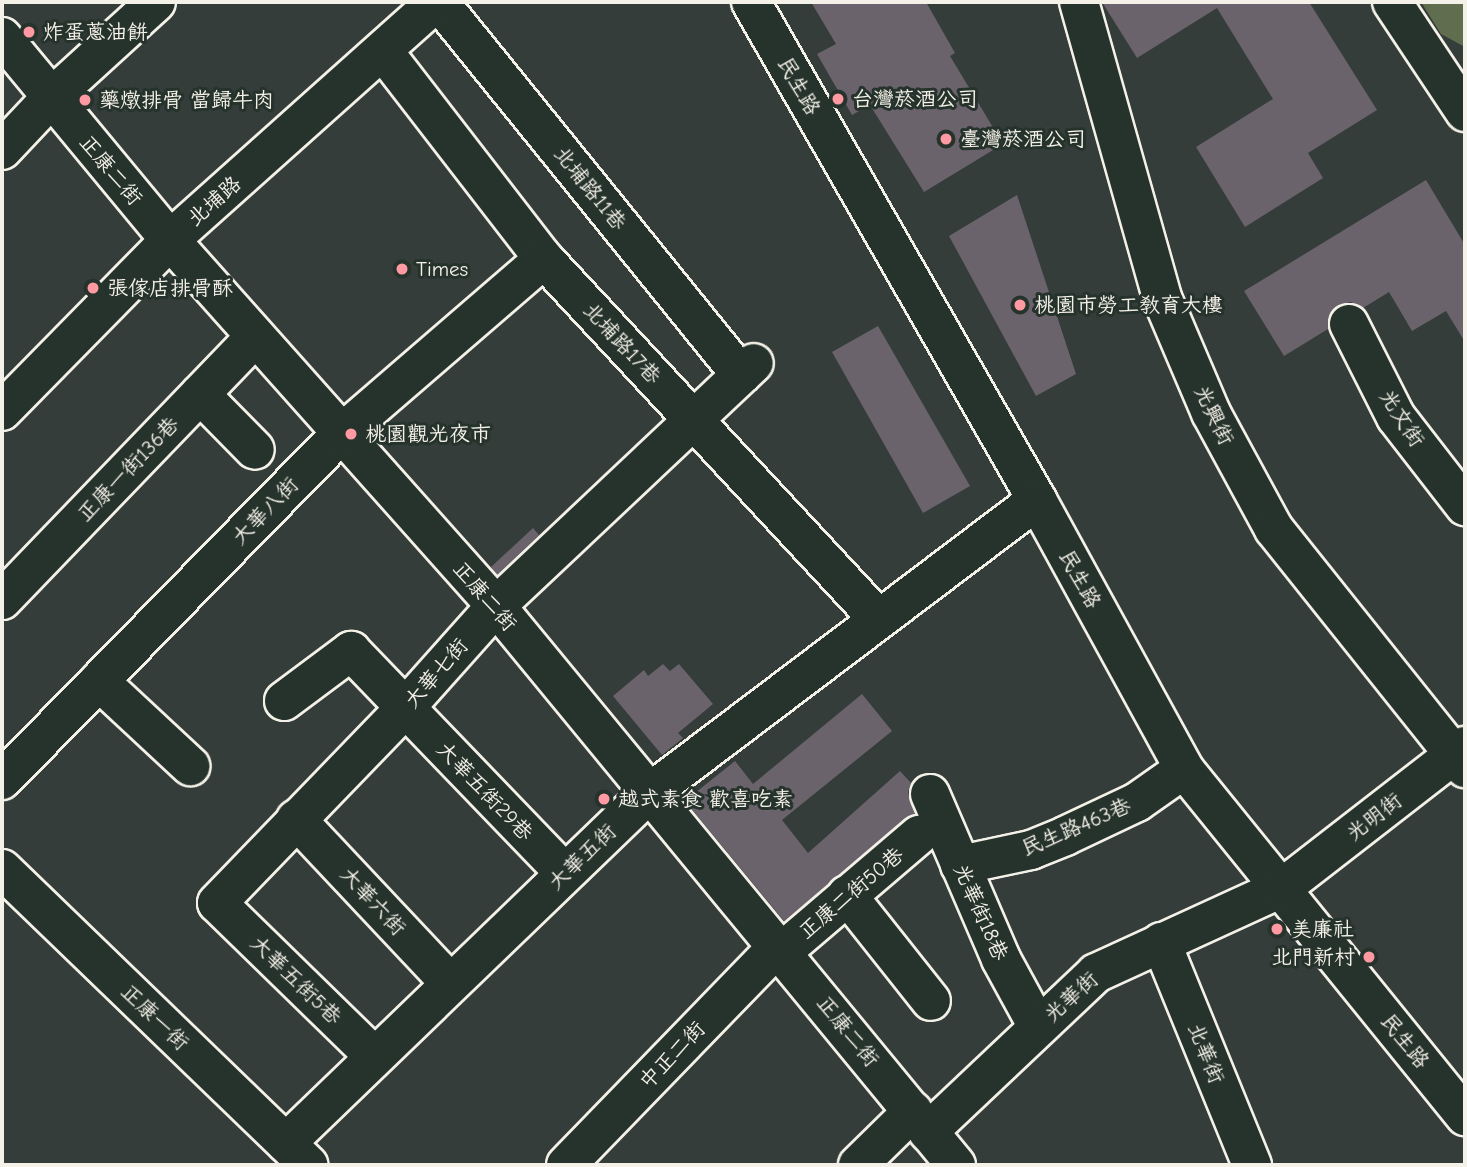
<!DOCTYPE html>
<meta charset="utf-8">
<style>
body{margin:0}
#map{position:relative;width:1467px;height:1167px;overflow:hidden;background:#343d39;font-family:"Comic Neue","LXGW WenKai TC",sans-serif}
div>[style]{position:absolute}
.green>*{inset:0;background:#606d4f}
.building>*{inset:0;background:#6b636b}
.roads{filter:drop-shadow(2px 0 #f4f1e8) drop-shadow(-2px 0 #f4f1e8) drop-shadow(0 2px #f4f1e8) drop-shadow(0 -2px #f4f1e8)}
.minor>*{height:38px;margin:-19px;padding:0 19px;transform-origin:19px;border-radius:19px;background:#26332d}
.dots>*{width:19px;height:19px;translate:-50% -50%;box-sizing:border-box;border:4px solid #26332d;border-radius:50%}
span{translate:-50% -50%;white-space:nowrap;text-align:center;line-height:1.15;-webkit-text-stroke:6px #26332d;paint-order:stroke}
.poi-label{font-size:21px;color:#f4f1e8}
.left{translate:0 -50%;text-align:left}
.right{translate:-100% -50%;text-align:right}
.street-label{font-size:21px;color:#f4f1e8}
.frame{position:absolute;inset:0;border:4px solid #f4f1e8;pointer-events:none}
</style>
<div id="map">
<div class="green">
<div style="clip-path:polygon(1421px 2px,1465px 2px,1465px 47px,1441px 34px)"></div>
</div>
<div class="building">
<div style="clip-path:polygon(811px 2px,926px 2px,955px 53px,950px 56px,1003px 144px,924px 192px,870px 105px,852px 115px,817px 54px,836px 44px)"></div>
<div style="clip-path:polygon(1102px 2px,1309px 2px,1377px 110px,1308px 153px,1323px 178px,1245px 227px,1196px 147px,1273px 99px,1217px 8px,1137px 58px)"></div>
<div style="clip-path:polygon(1426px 180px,1465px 245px,1465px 342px,1446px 311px,1412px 331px,1389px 292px,1363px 308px,1351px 302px,1339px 305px,1330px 313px,1328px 329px,1284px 356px,1244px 291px)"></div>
<div style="clip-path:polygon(1017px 195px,1076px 374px,1036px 396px,949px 236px)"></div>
<div style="clip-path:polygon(878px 326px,970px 486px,923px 513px,832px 352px)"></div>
<div style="clip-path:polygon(533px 528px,539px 535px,497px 575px,491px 567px)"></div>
<div style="clip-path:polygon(663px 664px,670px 671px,679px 664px,713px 704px,678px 733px,683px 738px,662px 755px,613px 696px,644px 670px,648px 676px)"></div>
<div style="clip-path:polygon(862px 694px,892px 731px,782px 820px,808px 853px,900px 771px,911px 783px,908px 792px,915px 814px,784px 921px,685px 801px,735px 761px,753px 784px)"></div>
</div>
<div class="roads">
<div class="minor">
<div style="left:439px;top:2px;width:480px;rotate:51deg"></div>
<div style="left:751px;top:2px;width:574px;rotate:60.13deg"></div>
<div style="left:1037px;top:500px;width:307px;rotate:61.3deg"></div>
<div style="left:1184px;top:769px;width:447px;rotate:51deg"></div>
<div style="left:1079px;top:2px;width:307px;rotate:74.3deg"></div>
<div style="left:1162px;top:298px;width:125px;rotate:66.9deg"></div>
<div style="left:1211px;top:413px;width:132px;rotate:61.5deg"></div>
<div style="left:1274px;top:529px;width:306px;rotate:51.4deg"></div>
<div style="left:1392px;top:2px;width:132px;rotate:56.4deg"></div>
<div style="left:2px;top:37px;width:264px;rotate:50.4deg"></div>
<div style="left:170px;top:240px;width:490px;rotate:48.3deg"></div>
<div style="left:496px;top:606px;width:724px;rotate:50.55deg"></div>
<div style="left:383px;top:51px;width:263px;rotate:52.3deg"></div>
<div style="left:544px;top:259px;width:491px;rotate:47.1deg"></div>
<div style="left:2px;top:150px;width:71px;rotate:-46.7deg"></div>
<div style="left:51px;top:98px;width:142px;rotate:-42.4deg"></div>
<div style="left:1349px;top:324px;width:104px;rotate:63.2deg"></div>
<div style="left:1396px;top:417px;width:113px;rotate:52.2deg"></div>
<div style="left:200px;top:394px;width:78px;rotate:45.5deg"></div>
<div style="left:2px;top:411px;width:240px;rotate:-45.5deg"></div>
<div style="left:170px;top:240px;width:357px;rotate:-41.8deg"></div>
<div style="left:2px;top:600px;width:365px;rotate:-46.1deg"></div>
<div style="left:99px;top:681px;width:125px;rotate:43deg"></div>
<div style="left:284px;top:701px;width:84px;rotate:-36.7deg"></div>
<div style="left:351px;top:651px;width:308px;rotate:46.1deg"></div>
<div style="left:2px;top:780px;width:484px;rotate:-45.6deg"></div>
<div style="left:341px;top:434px;width:268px;rotate:-40.8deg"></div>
<div style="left:930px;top:794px;width:180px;rotate:66.7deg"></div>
<div style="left:1001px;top:959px;width:77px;rotate:61.4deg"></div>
<div style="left:296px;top:819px;width:225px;rotate:46.8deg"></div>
<div style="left:960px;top:865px;width:73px;rotate:-11.9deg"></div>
<div style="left:1031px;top:850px;width:37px;rotate:-22deg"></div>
<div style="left:1065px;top:836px;width:80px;rotate:-25.3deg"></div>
<div style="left:1137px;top:802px;width:57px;rotate:-35.1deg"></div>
<div style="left:2px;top:869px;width:426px;rotate:44deg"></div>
<div style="left:847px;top:895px;width:135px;rotate:51.6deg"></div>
<div style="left:1161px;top:942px;width:241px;rotate:67.8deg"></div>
<div style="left:783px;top:951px;width:179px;rotate:-40.5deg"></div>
<div style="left:374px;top:1056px;width:219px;rotate:-135.7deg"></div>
<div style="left:217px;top:903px;width:271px;rotate:-46deg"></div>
<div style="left:405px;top:708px;width:137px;rotate:-48.3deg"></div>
<div style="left:496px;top:606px;width:354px;rotate:-43.3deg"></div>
<div style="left:928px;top:1132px;width:231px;rotate:-43.4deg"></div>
<div style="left:1096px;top:973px;width:205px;rotate:-24.6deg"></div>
<div style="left:1282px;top:888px;width:232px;rotate:-37.8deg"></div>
<div style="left:286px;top:1143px;width:501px;rotate:-43.95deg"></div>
<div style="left:647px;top:795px;width:489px;rotate:-37.1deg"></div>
<div style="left:566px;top:1165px;width:306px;rotate:-45.9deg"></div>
<div style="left:858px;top:1165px;width:77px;rotate:-44.5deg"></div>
</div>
</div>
<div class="dots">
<div style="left:29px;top:32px;background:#ff9aa2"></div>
<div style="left:838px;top:99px;background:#ff9aa2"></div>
<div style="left:85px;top:100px;background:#ff9aa2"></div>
<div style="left:946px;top:139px;background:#ff9aa2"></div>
<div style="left:402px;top:269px;background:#ff9aa2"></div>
<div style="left:93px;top:288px;background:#ff9aa2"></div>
<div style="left:1020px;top:305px;background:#ff9aa2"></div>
<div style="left:351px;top:434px;background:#ff9aa2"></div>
<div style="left:604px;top:799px;background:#ff9aa2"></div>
<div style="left:1277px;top:929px;background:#ff9aa2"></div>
<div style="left:1369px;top:957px;background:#ff9aa2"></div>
</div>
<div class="poi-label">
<span class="left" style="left:43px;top:32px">炸蛋蔥油餅</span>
<span class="left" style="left:852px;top:99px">台灣菸酒公司</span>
<span class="left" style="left:99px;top:100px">藥燉排骨 當歸牛肉</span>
<span class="left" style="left:960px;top:139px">臺灣菸酒公司</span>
<span class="left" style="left:416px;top:269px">Times</span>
<span class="left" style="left:107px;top:288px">張傢店排骨酥</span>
<span class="left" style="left:1034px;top:305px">桃園市勞工教育大樓</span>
<span class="left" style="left:365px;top:434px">桃園觀光夜市</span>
<span class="left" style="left:618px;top:799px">越式素食 歡喜吃素</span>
<span class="left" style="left:1291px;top:929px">美廉社</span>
<span class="right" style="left:1355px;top:957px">北門新村</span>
</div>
<div class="street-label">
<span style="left:799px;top:86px;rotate:60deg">民生路</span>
<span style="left:111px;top:170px;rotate:50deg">正康二街</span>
<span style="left:590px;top:188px;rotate:51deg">北埔路11巷</span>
<span style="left:214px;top:201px;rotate:-41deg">北埔路</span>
<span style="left:622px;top:343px;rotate:47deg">北埔路17巷</span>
<span style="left:1214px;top:415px;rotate:64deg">光興街</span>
<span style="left:1402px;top:418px;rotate:57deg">光文街</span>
<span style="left:128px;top:469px;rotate:-46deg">正康一街136巷</span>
<span style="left:265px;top:511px;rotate:-46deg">大華八街</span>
<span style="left:1080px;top:579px;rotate:61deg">民生路</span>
<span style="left:485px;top:596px;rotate:49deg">正康二街</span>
<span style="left:436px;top:673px;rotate:-49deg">大華七街</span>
<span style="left:485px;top:791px;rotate:46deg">大華五街29巷</span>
<span style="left:1374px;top:817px;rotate:-38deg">光明街</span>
<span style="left:1076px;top:827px;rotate:-23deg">民生路463巷</span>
<span style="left:582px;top:857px;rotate:-44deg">大華五街</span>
<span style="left:851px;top:893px;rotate:-40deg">正康二街50巷</span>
<span style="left:373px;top:901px;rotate:47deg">大華六街</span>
<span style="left:981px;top:912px;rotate:66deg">光華街18巷</span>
<span style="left:296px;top:980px;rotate:44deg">大華五街5巷</span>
<span style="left:1071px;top:997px;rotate:-42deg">光華街</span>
<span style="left:155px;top:1017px;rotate:44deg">正康一街</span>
<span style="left:848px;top:1031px;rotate:51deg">正康二街</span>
<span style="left:1405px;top:1041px;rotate:51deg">民生路</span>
<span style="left:1206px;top:1053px;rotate:68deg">北華街</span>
<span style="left:672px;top:1055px;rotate:-46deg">中正二街</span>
</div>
<div class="frame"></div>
</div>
